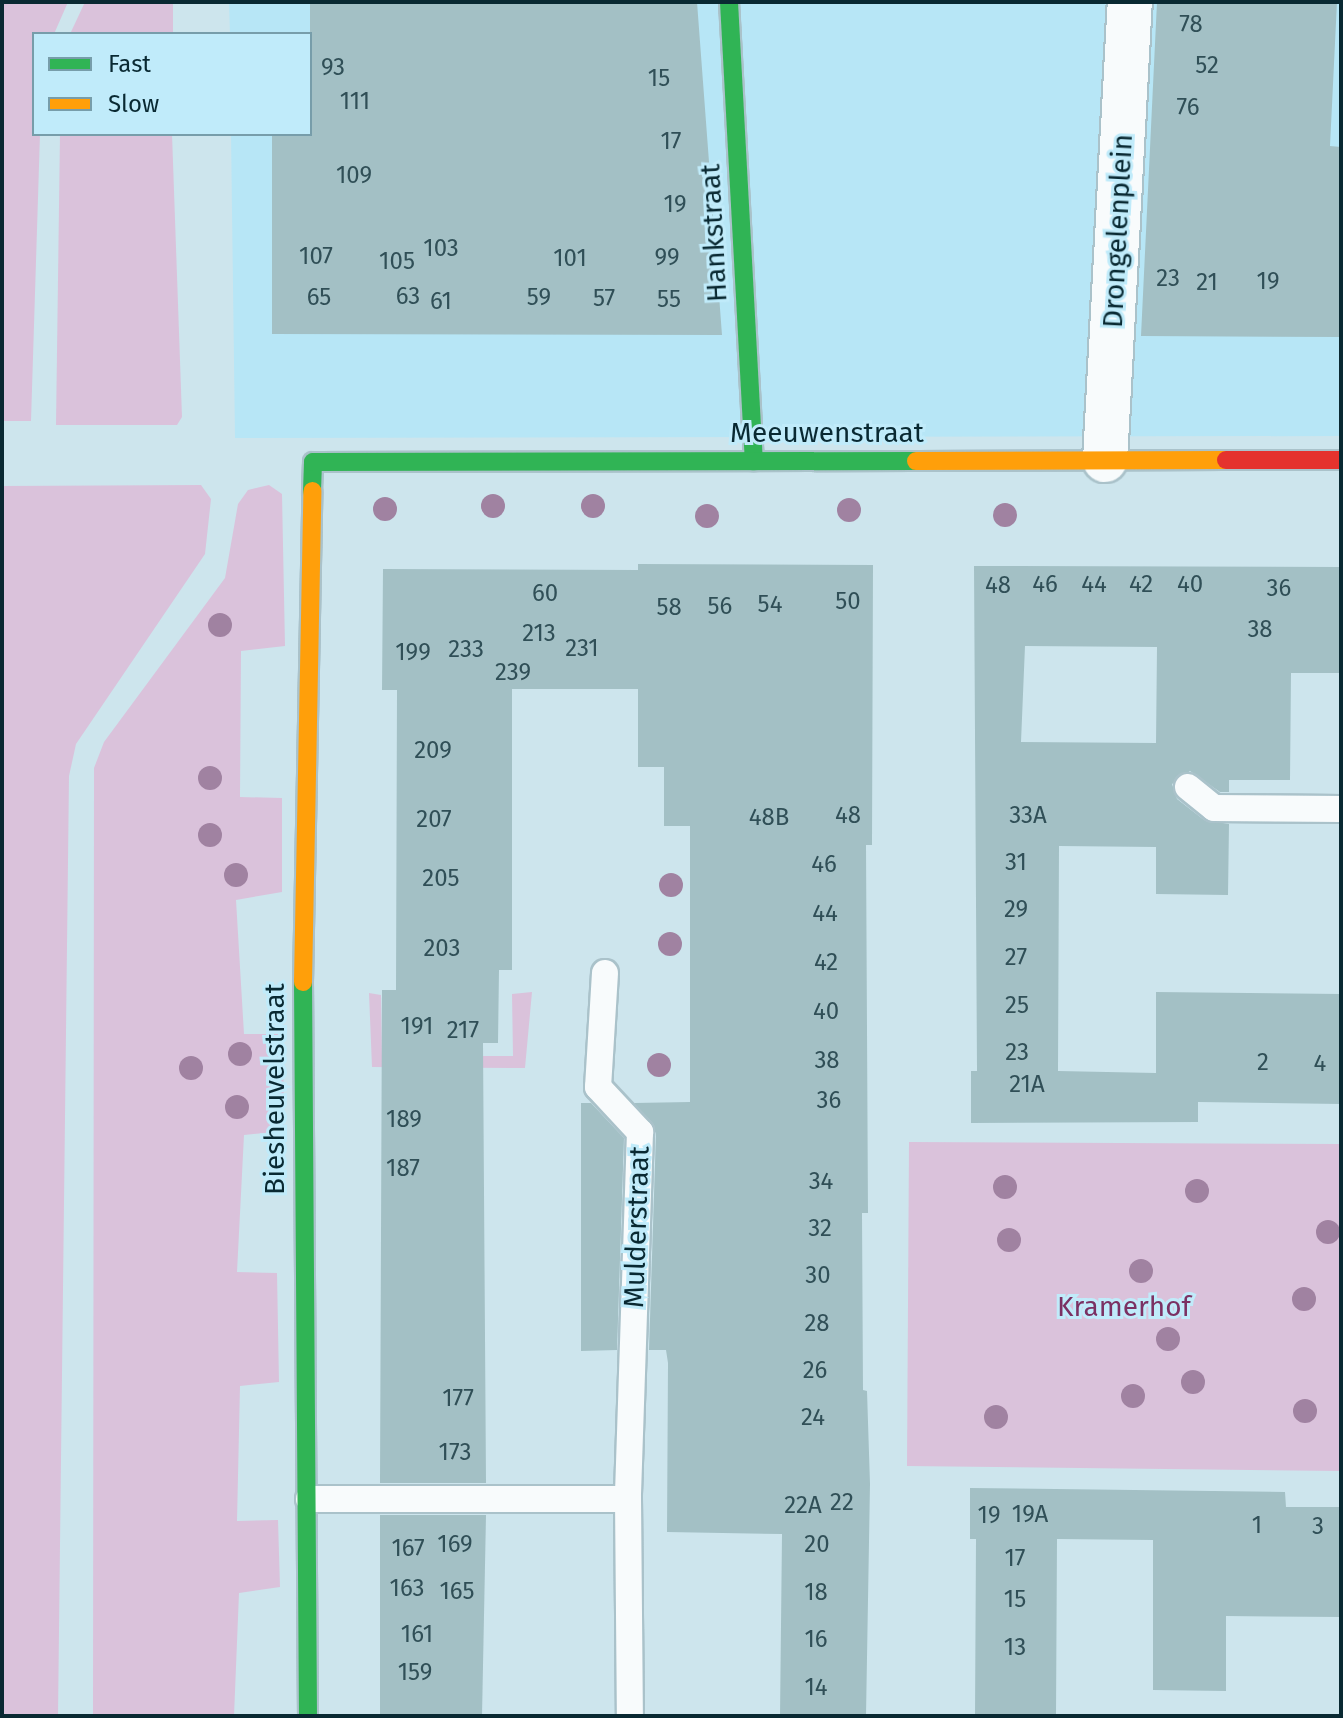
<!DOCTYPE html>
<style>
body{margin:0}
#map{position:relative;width:1343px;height:1718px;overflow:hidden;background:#cde5ed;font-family:"Fira Sans",sans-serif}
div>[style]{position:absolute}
.built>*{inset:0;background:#b7e6f6}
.green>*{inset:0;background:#dac2db}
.building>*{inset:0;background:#a3c0c5}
.roads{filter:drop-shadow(2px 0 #aac2ca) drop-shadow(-2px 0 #aac2ca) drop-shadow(0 2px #aac2ca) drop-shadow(0 -2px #aac2ca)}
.lane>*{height:26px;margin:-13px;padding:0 13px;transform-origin:13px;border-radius:13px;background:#f8fbfc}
.street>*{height:44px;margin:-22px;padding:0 22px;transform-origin:22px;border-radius:22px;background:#f8fbfc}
.fast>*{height:18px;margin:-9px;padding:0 9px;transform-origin:9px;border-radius:9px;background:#30b455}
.slow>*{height:18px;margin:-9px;padding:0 9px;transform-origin:9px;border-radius:9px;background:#ff9f0a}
.jam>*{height:18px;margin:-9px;padding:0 9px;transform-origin:9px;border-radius:9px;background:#e5322d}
.trees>*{width:24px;height:24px;margin:-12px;border-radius:50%;background:#a082a1}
span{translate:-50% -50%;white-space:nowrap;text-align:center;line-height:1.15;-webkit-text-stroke:6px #c0ebfa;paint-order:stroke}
.number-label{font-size:24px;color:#304f57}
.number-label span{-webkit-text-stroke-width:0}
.street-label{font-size:28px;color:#092932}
.park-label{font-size:28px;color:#7b3163}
.frame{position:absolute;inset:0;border:4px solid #092932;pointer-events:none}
.legend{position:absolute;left:32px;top:32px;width:280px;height:104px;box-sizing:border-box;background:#c0ebfa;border:2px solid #779daa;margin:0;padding:10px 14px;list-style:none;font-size:24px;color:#092932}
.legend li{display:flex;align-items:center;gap:16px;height:40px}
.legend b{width:40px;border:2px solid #779daa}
</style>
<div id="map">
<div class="built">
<div style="clip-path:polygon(229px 2px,1341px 2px,1341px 436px,235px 438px,231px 134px,310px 134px,310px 34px,230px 34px)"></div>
</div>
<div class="green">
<div style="clip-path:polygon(2px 2px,68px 2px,54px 34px,34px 34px,34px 134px,40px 134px,31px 421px,2px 421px)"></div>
<div style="clip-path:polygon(85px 2px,173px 2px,173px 34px,70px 34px)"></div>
<div style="clip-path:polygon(60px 134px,172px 134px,182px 417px,177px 425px,56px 425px)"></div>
<div style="clip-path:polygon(201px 485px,211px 499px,205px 554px,76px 744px,69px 776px,58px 1716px,2px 1716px,2px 486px)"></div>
<div style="clip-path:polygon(269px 485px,282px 494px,285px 646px,241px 651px,240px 797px,282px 798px,282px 892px,236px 900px,244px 1034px,283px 1034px,284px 1131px,244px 1135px,237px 1272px,277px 1273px,279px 1382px,240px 1386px,237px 1521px,278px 1520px,280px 1587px,239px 1593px,234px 1716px,93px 1716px,94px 768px,104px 742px,225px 578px,238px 504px,248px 490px)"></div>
<div style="clip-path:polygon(532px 992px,525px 1068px,372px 1067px,369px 993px,381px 995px,382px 1056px,513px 1056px,512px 994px)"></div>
<div style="clip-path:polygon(909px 1142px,1341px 1144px,1341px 1471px,907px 1466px)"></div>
</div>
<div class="building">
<div style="clip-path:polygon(310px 2px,697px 2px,722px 335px,272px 334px,272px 134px,310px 134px)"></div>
<div style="clip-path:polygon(1157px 2px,1337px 2px,1330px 146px,1341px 147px,1341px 337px,1141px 336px)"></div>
<div style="clip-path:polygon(638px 564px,873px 565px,872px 845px,866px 845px,868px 1213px,862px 1213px,863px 1390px,867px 1391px,870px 1484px,866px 1716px,780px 1716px,782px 1534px,667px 1532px,668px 1363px,666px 1350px,649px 1350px,656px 1133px,634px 1103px,690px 1102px,690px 826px,664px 826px,664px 767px,638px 767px,638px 689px,512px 689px,512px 970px,499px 970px,498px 1043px,483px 1043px,486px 1483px,380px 1483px,382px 990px,396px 990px,397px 690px,382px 690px,383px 569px,638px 570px)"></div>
<div style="clip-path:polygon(evenodd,974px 566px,1341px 567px,1341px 673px,1291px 673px,1290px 780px,1229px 780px,1229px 792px,1220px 792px,1190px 771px,1172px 784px,1177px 799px,1204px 820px,1229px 824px,1228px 895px,1156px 894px,1156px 847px,1059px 846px,1058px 1071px,1156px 1073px,1156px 992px,1341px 994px,1341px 1104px,1198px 1102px,1198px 1122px,971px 1123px,971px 1071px,977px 1071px,974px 566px,1025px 646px,1157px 647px,1156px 743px,1021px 742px,1025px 646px)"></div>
<div style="clip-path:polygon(581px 1103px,591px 1103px,624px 1138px,617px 1350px,581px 1351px)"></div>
<div style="clip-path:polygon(970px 1488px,1285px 1492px,1286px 1507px,1341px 1507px,1341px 1617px,1226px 1616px,1226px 1691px,1153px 1690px,1153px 1540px,1057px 1539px,1056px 1716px,975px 1716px,976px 1539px,970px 1539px)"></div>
<div style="clip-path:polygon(380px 1515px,486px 1515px,482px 1716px,380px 1716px)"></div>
</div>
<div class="roads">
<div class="lane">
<div style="left:1188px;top:787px;width:33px;rotate:39deg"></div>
<div style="left:1214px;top:808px;width:127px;rotate:0.5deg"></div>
<div style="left:605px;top:973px;width:114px;rotate:93.5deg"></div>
<div style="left:598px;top:1087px;width:62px;rotate:47deg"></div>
<div style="left:640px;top:1132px;width:367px;rotate:91.9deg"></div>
<div style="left:628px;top:1499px;width:217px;rotate:89.5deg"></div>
<div style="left:309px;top:1499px;width:319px"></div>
</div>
<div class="street">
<div style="left:1105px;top:460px;width:459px;rotate:-86.9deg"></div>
</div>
<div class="fast">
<div style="left:729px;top:2px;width:460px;rotate:86.9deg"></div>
<div style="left:312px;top:491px;width:29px;rotate:-88deg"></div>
<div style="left:313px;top:462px;width:603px;rotate:-0.1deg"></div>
<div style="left:303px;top:982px;width:734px;rotate:89.61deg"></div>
</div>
<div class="slow">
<div style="left:916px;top:461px;width:310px;rotate:-0.2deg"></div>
<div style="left:303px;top:982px;width:491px;rotate:-88.9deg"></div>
</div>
<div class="jam">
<div style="left:1226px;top:460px;width:115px"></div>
</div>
</div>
<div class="trees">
<div style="left:493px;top:506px"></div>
<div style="left:593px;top:506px"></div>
<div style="left:385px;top:509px"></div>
<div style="left:849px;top:510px"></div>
<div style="left:1005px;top:515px"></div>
<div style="left:707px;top:516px"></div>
<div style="left:220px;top:625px"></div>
<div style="left:210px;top:778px"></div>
<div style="left:210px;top:835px"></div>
<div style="left:236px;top:875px"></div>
<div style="left:671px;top:885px"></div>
<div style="left:670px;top:944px"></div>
<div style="left:240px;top:1054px"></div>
<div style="left:659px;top:1065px"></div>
<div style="left:191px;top:1068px"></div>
<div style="left:237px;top:1107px"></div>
<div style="left:1005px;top:1187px"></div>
<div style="left:1197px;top:1191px"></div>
<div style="left:1328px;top:1232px"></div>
<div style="left:1009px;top:1240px"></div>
<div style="left:1141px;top:1271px"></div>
<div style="left:1304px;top:1299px"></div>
<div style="left:1168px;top:1339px"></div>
<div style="left:1193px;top:1382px"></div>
<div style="left:1133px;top:1396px"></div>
<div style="left:1305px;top:1411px"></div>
<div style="left:996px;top:1417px"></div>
</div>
<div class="number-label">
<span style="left:1191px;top:25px">78</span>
<span style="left:1207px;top:66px">52</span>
<span style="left:333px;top:68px">93</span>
<span style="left:659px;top:79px">15</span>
<span style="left:355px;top:102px">111</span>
<span style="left:1188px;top:108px">76</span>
<span style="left:671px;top:142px">17</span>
<span style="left:354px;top:176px">109</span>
<span style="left:675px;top:205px">19</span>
<span style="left:441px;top:249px">103</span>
<span style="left:316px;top:257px">107</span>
<span style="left:667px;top:258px">99</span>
<span style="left:570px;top:259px">101</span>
<span style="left:397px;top:262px">105</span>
<span style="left:1168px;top:279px">23</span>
<span style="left:1268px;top:282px">19</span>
<span style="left:1207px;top:283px">21</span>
<span style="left:408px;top:297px">63</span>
<span style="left:319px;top:298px">65</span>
<span style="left:539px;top:298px">59</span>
<span style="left:604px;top:299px">57</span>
<span style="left:669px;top:300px">55</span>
<span style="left:441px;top:302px">61</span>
<span style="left:1045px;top:585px">46</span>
<span style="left:1094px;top:585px">44</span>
<span style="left:1141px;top:585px">42</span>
<span style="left:1190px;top:585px">40</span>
<span style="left:998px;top:586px">48</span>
<span style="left:1279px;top:589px">36</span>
<span style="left:545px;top:594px">60</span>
<span style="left:848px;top:602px">50</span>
<span style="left:770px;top:605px">54</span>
<span style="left:720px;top:607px">56</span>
<span style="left:669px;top:608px">58</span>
<span style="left:1260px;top:630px">38</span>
<span style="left:539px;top:634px">213</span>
<span style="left:582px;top:649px">231</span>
<span style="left:466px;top:650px">233</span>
<span style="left:413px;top:653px">199</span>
<span style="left:513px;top:673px">239</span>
<span style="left:433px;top:751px">209</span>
<span style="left:848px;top:816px">48</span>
<span style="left:1028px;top:816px">33A</span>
<span style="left:769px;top:818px">48B</span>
<span style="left:434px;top:820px">207</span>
<span style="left:1016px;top:863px">31</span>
<span style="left:824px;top:865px">46</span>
<span style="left:441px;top:879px">205</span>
<span style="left:1016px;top:910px">29</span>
<span style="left:825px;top:914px">44</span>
<span style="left:442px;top:949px">203</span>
<span style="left:1016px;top:958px">27</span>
<span style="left:826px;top:963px">42</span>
<span style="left:1017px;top:1006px">25</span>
<span style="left:826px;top:1012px">40</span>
<span style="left:417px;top:1027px">191</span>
<span style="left:463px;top:1031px">217</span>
<span style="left:1017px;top:1053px">23</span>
<span style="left:827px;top:1061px">38</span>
<span style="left:1263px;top:1063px">2</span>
<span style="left:1320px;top:1064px">4</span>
<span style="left:1027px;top:1085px">21A</span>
<span style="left:829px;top:1101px">36</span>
<span style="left:404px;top:1120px">189</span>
<span style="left:403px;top:1169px">187</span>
<span style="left:821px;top:1182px">34</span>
<span style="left:820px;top:1229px">32</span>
<span style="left:818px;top:1276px">30</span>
<span style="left:817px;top:1324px">28</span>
<span style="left:815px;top:1371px">26</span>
<span style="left:458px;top:1399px">177</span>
<span style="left:813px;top:1418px">24</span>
<span style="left:455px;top:1453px">173</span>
<span style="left:842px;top:1503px">22</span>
<span style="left:803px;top:1506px">22A</span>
<span style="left:1030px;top:1515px">19A</span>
<span style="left:989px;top:1516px">19</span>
<span style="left:1257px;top:1526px">1</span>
<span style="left:1318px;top:1527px">3</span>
<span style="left:455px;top:1545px">169</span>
<span style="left:817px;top:1545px">20</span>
<span style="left:408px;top:1549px">167</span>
<span style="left:1015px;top:1559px">17</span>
<span style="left:407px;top:1589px">163</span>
<span style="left:457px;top:1592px">165</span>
<span style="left:816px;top:1593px">18</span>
<span style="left:1015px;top:1600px">15</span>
<span style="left:417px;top:1635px">161</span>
<span style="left:816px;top:1640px">16</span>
<span style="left:1015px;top:1648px">13</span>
<span style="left:415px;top:1673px">159</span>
<span style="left:816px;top:1688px">14</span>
</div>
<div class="street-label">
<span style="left:1118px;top:231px;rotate:-87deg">Drongelenplein</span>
<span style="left:714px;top:233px;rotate:-93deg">Hankstraat</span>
<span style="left:827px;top:433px">Meeuwenstraat</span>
<span style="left:275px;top:1089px;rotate:-90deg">Biesheuvelstraat</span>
<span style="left:637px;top:1227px;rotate:-88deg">Mulderstraat</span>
</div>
<div class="park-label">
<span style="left:1124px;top:1307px">Kramerhof</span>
</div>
<div class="frame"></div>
<ul class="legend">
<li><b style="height:10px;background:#30b455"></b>Fast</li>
<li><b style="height:10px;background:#ff9f0a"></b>Slow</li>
</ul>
</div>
